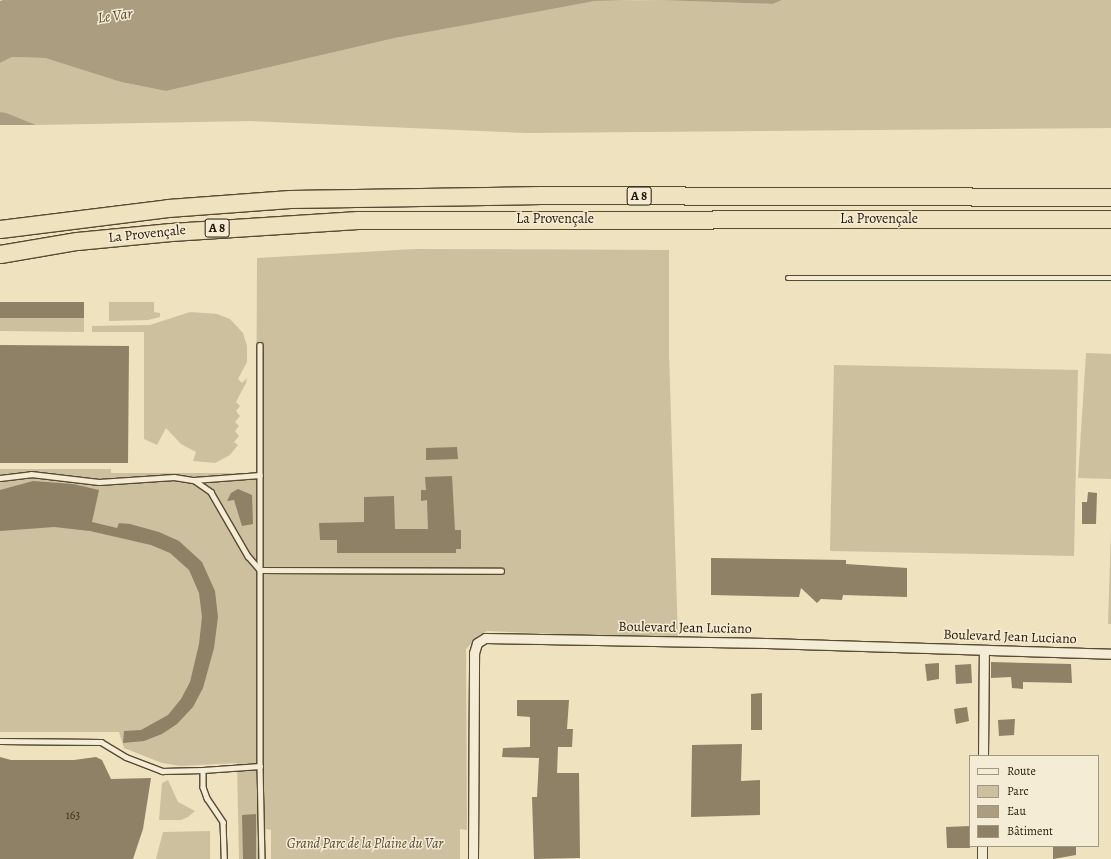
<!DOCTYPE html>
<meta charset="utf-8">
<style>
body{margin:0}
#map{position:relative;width:1111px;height:859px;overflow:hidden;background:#eee2bf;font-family:Alegreya,serif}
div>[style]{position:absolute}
.green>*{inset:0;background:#ccc09f}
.water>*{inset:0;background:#aa9d80}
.building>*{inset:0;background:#8e8166}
.roads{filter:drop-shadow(1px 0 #594a34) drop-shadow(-1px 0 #594a34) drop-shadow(0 1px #594a34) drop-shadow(0 -1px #594a34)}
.lane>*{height:4.5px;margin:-2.25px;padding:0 2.25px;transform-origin:2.25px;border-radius:2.25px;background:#f4ecd5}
.street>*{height:9px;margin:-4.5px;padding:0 4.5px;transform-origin:4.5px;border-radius:4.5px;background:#f4ecd5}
.highway>*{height:17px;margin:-8.5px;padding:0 8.5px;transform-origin:8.5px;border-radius:8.5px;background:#eee2bf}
span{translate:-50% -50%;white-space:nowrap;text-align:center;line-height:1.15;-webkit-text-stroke:3px #f4ecd5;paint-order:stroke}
.number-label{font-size:12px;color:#41321d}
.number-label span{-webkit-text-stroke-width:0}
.shield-label span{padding:1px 3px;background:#f4ecd5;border:1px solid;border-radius:3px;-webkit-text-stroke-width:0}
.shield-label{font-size:13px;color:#271805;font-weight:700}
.street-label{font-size:14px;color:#271805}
.park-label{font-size:14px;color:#594a33;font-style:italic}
.water-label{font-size:15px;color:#5b4d36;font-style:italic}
.legend{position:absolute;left:969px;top:755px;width:130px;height:92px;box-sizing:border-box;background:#f4ecd5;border:1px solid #a29782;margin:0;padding:5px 7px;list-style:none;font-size:12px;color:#271805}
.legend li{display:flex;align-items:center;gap:8px;height:20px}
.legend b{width:20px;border:1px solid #a29782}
</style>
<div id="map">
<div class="green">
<div style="clip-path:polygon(658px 0,773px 4px,782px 0,1111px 0,1111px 128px,525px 133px,251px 121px,36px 125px,0 112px,0 63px,12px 57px,45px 58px,121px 82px,166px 91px,395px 38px,532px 12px,595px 1px)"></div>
<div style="clip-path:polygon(415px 249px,669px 250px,669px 353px,678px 639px,487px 631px,478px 636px,466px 649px,467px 830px,460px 829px,460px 859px,271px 859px,271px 830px,266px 829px,266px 859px,239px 859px,237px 763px,181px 766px,162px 763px,124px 748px,119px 732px,0 732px,0 469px,111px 469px,111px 473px,256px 473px,257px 258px)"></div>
<div style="clip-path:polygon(109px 302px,154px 302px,154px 312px,160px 313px,160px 317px,148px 320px,109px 321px)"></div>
<div style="clip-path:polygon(190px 312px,217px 314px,230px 319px,243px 333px,247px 346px,247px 362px,238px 379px,242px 383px,247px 378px,246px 383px,236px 402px,240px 406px,236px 411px,240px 416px,235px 422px,239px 426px,235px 431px,239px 436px,234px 442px,238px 445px,230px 455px,215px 463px,193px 461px,196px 452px,181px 444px,166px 428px,157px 445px,144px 439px,144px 332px,92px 332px,92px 326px,150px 325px)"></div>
<div style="clip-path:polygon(0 318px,84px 318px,84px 332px,0 331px)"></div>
<div style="clip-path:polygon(1086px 353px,1111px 354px,1111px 479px,1078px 478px)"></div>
<div style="clip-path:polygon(834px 365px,1078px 370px,1074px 556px,830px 551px)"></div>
<div style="clip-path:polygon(1111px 530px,1111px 624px,1108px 624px)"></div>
<div style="clip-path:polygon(168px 780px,178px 802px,195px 811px,188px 817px,181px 820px,159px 820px,162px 783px)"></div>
<div style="clip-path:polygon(210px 831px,210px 859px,156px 859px,163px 832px)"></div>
</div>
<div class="water">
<div style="clip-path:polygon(3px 0,638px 0,595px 1px,395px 38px,166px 91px,121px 82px,45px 58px,12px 57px,0 63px,0 1px)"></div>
<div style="clip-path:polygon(658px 0,782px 0,773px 4px)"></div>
<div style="clip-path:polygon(0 112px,6px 113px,36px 125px,0 125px)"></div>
</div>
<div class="building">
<div style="clip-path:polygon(0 302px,84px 302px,84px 318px,0 318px)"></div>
<div style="clip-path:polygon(0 345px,129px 346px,128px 463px,0 463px)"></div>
<div style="clip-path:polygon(457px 447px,458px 459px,426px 460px,426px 448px)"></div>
<div style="clip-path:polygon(452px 476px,455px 530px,461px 530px,461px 549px,456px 549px,456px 553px,337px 553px,337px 540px,320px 540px,319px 523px,364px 522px,364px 497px,394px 496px,395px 529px,428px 529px,427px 500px,421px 501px,421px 490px,426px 490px,425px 477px)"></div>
<div style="clip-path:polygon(33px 481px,73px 484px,99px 490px,92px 522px,117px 528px,119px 523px,130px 524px,159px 532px,179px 541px,202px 562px,215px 591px,218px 617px,214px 648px,203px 688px,193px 707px,177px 724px,162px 734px,144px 741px,123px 743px,124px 731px,141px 730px,168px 715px,181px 699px,190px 682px,199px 644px,202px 617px,199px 593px,189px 570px,170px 553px,151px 545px,90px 531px,54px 527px,0 531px,0 490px)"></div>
<div style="clip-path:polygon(238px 489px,252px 495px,253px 524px,242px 526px,234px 500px,227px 501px,231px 493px)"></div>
<div style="clip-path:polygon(1088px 492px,1097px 493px,1096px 524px,1082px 524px,1082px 502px,1087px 502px)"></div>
<div style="clip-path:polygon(711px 558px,846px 560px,846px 564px,907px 568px,907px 597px,843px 595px,842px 600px,821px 599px,817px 603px,801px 588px,799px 597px,711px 595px)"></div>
<div style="clip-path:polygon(991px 662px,1071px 664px,1072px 683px,1023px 682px,1023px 689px,1012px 688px,1011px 677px,991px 678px)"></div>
<div style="clip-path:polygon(939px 663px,939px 679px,927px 681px,925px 664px)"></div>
<div style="clip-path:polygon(971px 664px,972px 683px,956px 684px,955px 665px)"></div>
<div style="clip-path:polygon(762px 693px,762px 730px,751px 730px,751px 694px)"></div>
<div style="clip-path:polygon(517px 700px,569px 700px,567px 729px,573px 729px,572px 747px,558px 747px,557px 773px,579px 773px,580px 858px,534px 859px,532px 797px,537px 797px,539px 758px,502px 757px,503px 748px,530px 747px,530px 717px,517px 716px)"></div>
<div style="clip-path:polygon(967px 707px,969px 721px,956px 724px,954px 709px)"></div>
<div style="clip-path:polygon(1015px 719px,1014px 735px,999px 736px,998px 720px)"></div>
<div style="clip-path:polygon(742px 744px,741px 781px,760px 780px,760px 815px,691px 817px,692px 745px)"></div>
<div style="clip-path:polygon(0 757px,11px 760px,74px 760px,96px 757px,102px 760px,111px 779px,151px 778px,143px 829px,133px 859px,0 859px)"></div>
<div style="clip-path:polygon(256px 814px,256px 859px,243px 859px,242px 815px)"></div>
<div style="clip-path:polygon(970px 826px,970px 848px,947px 848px,946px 827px)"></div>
<div style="clip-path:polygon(1053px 846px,1076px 846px,1076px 855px,1053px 859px)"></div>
</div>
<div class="roads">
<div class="lane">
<div style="left:788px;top:278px;width:323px"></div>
<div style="left:260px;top:345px;width:421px;rotate:90deg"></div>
<div style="left:0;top:478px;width:31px;rotate:-7deg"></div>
<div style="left:31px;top:474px;width:68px;rotate:6.7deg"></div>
<div style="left:99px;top:482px;width:75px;rotate:-3.8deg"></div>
<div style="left:174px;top:477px;width:20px;rotate:9deg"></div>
<div style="left:194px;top:480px;width:21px;rotate:35deg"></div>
<div style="left:211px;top:492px;width:74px;rotate:60deg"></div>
<div style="left:248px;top:556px;width:18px;rotate:49deg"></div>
<div style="left:260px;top:570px;width:241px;rotate:0.2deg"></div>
<div style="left:194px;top:480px;width:66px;rotate:-4.3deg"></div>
<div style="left:0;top:741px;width:101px;rotate:0.6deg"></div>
<div style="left:101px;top:742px;width:29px;rotate:31deg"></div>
<div style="left:126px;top:757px;width:39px;rotate:21deg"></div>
<div style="left:162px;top:771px;width:41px;rotate:-1.4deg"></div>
<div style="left:203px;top:770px;width:17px;rotate:90deg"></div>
<div style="left:203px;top:787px;width:12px;rotate:70deg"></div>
<div style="left:207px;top:798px;width:29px;rotate:56deg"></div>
<div style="left:223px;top:822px;width:37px;rotate:88deg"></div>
<div style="left:203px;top:770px;width:57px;rotate:-4deg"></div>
<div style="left:260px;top:766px;width:93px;rotate:88.8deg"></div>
</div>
<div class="street">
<div style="left:983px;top:756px;width:106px;rotate:-89.5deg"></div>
<div style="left:473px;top:859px;width:206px;rotate:-89.7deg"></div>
<div style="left:474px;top:653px;width:10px;rotate:-73deg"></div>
<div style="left:477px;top:643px;width:9px;rotate:-32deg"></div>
<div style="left:485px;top:638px;width:281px;rotate:1deg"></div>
<div style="left:766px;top:643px;width:345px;rotate:1.8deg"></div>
<div style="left:982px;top:859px;width:13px;rotate:-90deg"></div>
</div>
<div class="highway">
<div style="left:0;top:229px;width:169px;rotate:-7.1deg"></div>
<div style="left:168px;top:208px;width:122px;rotate:-4.2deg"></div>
<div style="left:290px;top:199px;width:251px;rotate:-0.9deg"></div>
<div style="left:541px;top:195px;width:570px;rotate:0.2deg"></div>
<div style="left:0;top:254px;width:78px;rotate:-9.6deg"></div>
<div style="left:77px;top:241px;width:94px;rotate:-5.5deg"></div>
<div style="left:171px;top:232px;width:187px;rotate:-3.7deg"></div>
<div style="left:358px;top:220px;width:753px;rotate:-0.08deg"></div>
</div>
</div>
<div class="number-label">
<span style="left:73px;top:816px">163</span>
</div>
<div class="shield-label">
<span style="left:639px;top:196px">A 8</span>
<span style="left:217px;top:228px">A 8</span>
</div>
<div class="street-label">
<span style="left:555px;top:219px">La Provençale</span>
<span style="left:879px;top:219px">La Provençale</span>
<span style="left:147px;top:234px;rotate:-6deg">La Provençale</span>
<span style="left:685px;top:628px;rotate:1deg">Boulevard Jean Luciano</span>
<span style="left:1010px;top:637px;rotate:2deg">Boulevard Jean Luciano</span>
</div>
<div class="park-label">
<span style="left:365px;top:844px">Grand Parc de la Plaine du Var</span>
</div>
<div class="water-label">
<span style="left:115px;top:16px;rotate:-8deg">Le Var</span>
</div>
<ul class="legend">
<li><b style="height:5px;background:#f4ecd5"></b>Route</li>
<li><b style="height:11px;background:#ccc09f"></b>Parc</li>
<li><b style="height:11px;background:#aa9d80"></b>Eau</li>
<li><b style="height:11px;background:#8e8166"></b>Bâtiment</li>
</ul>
</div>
